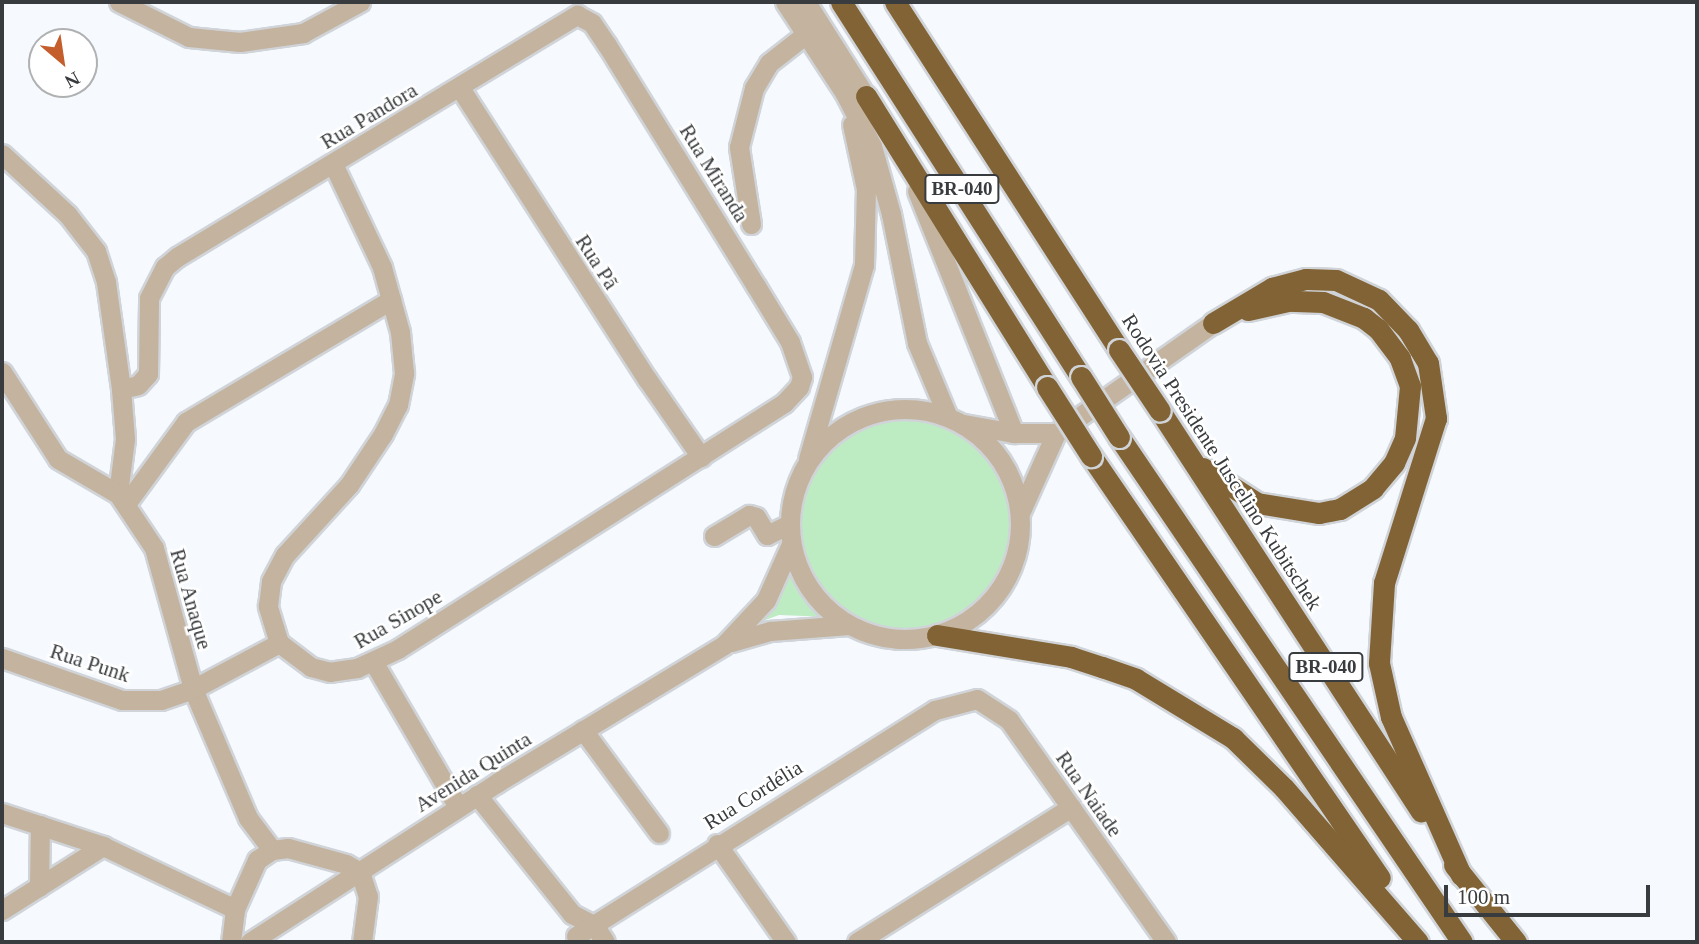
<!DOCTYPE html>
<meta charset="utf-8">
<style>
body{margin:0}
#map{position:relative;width:1699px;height:944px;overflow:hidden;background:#f6fafe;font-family:Georgia,serif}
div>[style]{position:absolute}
.green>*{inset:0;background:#bdecc3}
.round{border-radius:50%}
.roads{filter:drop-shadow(2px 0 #d0d4d8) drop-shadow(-2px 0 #d0d4d8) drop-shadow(0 2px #d0d4d8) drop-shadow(0 -2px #d0d4d8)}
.minor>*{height:19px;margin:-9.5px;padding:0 9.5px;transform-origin:9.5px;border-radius:9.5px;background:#c3b39f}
.minor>.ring{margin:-9.5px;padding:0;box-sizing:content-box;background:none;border:19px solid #c3b39f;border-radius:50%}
.highway>*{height:21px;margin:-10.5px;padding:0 10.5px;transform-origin:10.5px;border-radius:10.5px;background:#826335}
.bridges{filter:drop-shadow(2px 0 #d0d4d8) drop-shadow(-2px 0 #d0d4d8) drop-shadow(0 2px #d0d4d8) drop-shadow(0 -2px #d0d4d8)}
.highway-bridge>*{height:21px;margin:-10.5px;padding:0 10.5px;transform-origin:10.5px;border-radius:10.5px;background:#826335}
span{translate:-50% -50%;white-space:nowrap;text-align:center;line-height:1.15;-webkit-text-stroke:5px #fff;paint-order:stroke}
.shield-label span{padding:2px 5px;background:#fff;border:2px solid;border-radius:5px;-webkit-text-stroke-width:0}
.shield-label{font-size:19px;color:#393c3e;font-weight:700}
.street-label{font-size:21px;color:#393c3e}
.frame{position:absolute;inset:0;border:4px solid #393c3e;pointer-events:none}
.north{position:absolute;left:28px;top:28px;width:70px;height:70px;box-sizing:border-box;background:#fff;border:2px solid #b0b1b2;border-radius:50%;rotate:151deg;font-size:19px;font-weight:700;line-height:28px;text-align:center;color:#393c3e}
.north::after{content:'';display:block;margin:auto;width:24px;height:32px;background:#c45f2d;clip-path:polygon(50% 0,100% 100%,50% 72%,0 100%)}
.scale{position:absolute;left:1444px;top:885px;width:206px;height:32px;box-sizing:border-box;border:4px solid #393c3e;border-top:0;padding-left:9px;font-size:21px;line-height:24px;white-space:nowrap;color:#393c3e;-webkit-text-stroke:5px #fff;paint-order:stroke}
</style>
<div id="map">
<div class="green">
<div class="round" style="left:800px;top:416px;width:214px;height:214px"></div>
<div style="clip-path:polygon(792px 561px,809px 604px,828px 617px,779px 615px,757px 623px,784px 588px)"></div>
</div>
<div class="roads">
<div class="minor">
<div style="left:119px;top:2px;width:78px;rotate:26.6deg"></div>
<div style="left:189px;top:37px;width:51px;rotate:5.6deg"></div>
<div style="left:240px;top:42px;width:64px;rotate:-8.1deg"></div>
<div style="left:303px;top:33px;width:65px;rotate:-28.5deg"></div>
<div style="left:785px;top:2px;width:108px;rotate:56.8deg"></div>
<div style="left:844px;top:92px;width:61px;rotate:62.6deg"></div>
<div style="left:872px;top:146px;width:71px;rotate:74.4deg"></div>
<div style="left:891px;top:214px;width:132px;rotate:78.6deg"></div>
<div style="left:917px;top:343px;width:80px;rotate:67.3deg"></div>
<div style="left:806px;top:2px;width:125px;rotate:57.7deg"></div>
<div style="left:460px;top:88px;width:346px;rotate:57.3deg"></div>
<div style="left:647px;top:379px;width:95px;rotate:55.3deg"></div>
<div style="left:2px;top:154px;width:90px;rotate:42.7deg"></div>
<div style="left:68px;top:215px;width:46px;rotate:52.1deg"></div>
<div style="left:96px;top:251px;width:33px;rotate:72deg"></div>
<div style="left:106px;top:282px;width:108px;rotate:82deg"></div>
<div style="left:121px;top:389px;width:50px;rotate:85.4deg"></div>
<div style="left:125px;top:439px;width:55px;rotate:97.3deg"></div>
<div style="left:917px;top:191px;width:261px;rotate:68.2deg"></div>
<div style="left:751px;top:224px;width:78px;rotate:-98.9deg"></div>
<div style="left:739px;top:147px;width:61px;rotate:-75.7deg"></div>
<div style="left:754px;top:88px;width:29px;rotate:-59deg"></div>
<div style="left:769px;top:63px;width:47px;rotate:-38.1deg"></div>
<div style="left:2px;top:372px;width:103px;rotate:57.2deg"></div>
<div style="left:58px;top:459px;width:69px;rotate:30.3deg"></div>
<div style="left:118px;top:494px;width:65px;rotate:56.3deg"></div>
<div style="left:154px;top:548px;width:146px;rotate:74.5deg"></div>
<div style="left:193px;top:689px;width:140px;rotate:66.9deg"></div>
<div style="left:248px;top:818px;width:40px;rotate:53deg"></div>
<div style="left:121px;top:389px;width:17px;rotate:-13deg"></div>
<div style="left:138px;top:385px;width:15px;rotate:-48deg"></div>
<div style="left:148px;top:374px;width:76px;rotate:-89.2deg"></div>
<div style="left:149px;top:298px;width:35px;rotate:-63deg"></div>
<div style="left:165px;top:267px;width:16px;rotate:-40deg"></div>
<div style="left:177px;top:257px;width:468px;rotate:-31.2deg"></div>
<div style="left:577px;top:15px;width:17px;rotate:28deg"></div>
<div style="left:592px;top:23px;width:27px;rotate:56deg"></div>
<div style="left:607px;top:45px;width:283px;rotate:58.3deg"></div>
<div style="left:756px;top:286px;width:66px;rotate:58.7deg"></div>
<div style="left:790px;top:342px;width:37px;rotate:71deg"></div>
<div style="left:802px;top:377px;width:10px;rotate:107deg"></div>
<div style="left:799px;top:387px;width:22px;rotate:133deg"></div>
<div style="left:784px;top:403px;width:458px;rotate:147.5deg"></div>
<div style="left:398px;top:649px;width:45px;rotate:155.1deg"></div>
<div style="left:357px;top:668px;width:27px;rotate:172deg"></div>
<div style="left:330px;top:672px;width:20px;rotate:-165deg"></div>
<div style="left:311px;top:667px;width:40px;rotate:-143deg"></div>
<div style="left:279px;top:643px;width:39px;rotate:-107deg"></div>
<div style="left:268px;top:606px;width:25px;rotate:-83deg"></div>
<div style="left:271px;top:581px;width:30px;rotate:-62deg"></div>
<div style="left:285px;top:555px;width:95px;rotate:-47.6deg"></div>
<div style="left:349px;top:485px;width:61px;rotate:-56.3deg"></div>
<div style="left:383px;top:434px;width:33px;rotate:-63deg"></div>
<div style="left:398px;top:405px;width:33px;rotate:-79deg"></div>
<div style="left:404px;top:373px;width:41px;rotate:-95.6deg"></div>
<div style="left:400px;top:332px;width:67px;rotate:-105.5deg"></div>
<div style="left:382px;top:267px;width:114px;rotate:-115.4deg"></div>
<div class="ring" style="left:790px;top:409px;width:211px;height:211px"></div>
<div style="left:964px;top:424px;width:51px;rotate:10.2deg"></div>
<div style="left:1014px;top:433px;width:42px"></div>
<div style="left:808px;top:459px;width:202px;rotate:-73.9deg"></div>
<div style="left:864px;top:265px;width:76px;rotate:-88.5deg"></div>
<div style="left:866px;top:189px;width:66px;rotate:-102.2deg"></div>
<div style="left:126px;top:504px;width:102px;rotate:-53.8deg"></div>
<div style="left:186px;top:422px;width:239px;rotate:-30.8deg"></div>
<div style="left:1020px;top:513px;width:88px;rotate:-65.8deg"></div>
<div style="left:1056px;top:433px;width:192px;rotate:-35deg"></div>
<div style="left:714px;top:536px;width:41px;rotate:-31deg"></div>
<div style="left:749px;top:515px;width:7px;rotate:16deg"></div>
<div style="left:756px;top:517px;width:21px;rotate:59deg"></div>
<div style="left:767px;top:535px;width:25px;rotate:-26deg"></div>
<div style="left:731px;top:642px;width:41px;rotate:-15.8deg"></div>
<div style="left:770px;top:631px;width:79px;rotate:-4.3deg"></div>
<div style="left:2px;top:658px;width:127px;rotate:19.3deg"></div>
<div style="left:122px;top:700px;width:39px"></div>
<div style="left:161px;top:700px;width:34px;rotate:-19deg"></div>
<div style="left:193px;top:689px;width:98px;rotate:-28.1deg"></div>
<div style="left:374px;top:663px;width:167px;rotate:59.7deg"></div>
<div style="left:583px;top:730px;width:128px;rotate:53.6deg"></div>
<div style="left:477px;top:795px;width:152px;rotate:51.4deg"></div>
<div style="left:572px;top:914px;width:25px;rotate:27deg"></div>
<div style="left:594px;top:925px;width:20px;rotate:57deg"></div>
<div style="left:2px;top:813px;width:106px;rotate:18.1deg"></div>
<div style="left:103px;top:846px;width:146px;rotate:25.5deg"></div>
<div style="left:717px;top:844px;width:120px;rotate:54.9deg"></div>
<div style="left:39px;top:887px;width:62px;rotate:-89.1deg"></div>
<div style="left:2px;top:910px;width:120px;rotate:-32.4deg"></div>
<div style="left:576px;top:936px;width:424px;rotate:-32.2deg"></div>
<div style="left:935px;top:710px;width:43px;rotate:-14.7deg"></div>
<div style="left:977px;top:699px;width:38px;rotate:33deg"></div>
<div style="left:1009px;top:720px;width:272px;rotate:54.7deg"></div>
<div style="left:231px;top:942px;width:33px;rotate:-83deg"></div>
<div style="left:235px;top:909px;width:54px;rotate:-65.8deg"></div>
<div style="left:257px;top:860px;width:18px;rotate:-34deg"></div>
<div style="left:272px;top:850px;width:16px;rotate:-7deg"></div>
<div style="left:288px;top:848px;width:60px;rotate:15.4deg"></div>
<div style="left:346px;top:864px;width:16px;rotate:30deg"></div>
<div style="left:360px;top:872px;width:25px;rotate:72deg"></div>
<div style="left:368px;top:896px;width:46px;rotate:97.4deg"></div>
<div style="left:250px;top:942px;width:295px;rotate:-32.8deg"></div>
<div style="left:498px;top:782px;width:264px;rotate:-31.2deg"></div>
<div style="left:724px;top:645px;width:62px;rotate:-47deg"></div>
<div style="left:766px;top:600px;width:61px;rotate:-65.9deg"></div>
<div style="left:857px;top:942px;width:253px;rotate:-32.2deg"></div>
</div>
<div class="highway">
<div style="left:841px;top:2px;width:445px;rotate:57.4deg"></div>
<div style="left:895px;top:2px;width:414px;rotate:57.2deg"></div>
<div style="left:866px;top:96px;width:343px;rotate:58.1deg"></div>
<div style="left:1213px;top:323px;width:69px;rotate:-30.7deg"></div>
<div style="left:1272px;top:288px;width:35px;rotate:-15deg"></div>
<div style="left:1306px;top:279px;width:30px;rotate:2deg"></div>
<div style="left:1336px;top:280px;width:47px;rotate:24.9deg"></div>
<div style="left:1379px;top:300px;width:42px;rotate:46deg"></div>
<div style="left:1408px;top:330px;width:39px;rotate:59deg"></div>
<div style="left:1428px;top:363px;width:56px;rotate:81.7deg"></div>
<div style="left:1436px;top:418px;width:173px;rotate:107.5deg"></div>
<div style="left:1384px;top:583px;width:80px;rotate:93.6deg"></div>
<div style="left:1379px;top:663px;width:55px;rotate:77.5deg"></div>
<div style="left:1391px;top:717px;width:173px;rotate:66.1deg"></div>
<div style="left:1160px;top:411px;width:478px;rotate:56.9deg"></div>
<div style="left:1119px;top:437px;width:610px;rotate:55.82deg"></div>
<div style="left:1091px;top:456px;width:511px;rotate:55.6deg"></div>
<div style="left:1203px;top:468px;width:64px;rotate:32.9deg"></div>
<div style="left:1257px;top:503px;width:63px;rotate:9.2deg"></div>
<div style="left:1319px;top:513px;width:21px;rotate:-11deg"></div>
<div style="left:1340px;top:509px;width:39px;rotate:-32deg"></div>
<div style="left:1373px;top:488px;width:33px;rotate:-50deg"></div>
<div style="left:1394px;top:463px;width:27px;rotate:-66deg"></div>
<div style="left:1405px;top:438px;width:52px;rotate:-84.5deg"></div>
<div style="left:1410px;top:386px;width:30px;rotate:-110deg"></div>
<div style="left:1400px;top:358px;width:36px;rotate:-127deg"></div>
<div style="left:1378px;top:329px;width:18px;rotate:-142deg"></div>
<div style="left:1364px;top:318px;width:44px;rotate:-158.7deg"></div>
<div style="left:1323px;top:302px;width:35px;rotate:-178deg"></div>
<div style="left:1288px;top:301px;width:41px;rotate:167.3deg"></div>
<div style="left:937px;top:635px;width:136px;rotate:9.3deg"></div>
<div style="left:1071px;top:657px;width:33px;rotate:18deg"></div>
<div style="left:1102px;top:667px;width:36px;rotate:19deg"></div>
<div style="left:1136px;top:679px;width:114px;rotate:31.3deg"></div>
<div style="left:1233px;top:738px;width:71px;rotate:44.4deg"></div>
<div style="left:1284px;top:788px;width:204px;rotate:49deg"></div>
<div style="left:1454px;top:865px;width:99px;rotate:51.2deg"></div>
</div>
</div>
<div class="bridges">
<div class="highway-bridge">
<div style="left:1119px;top:350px;width:73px;rotate:56.1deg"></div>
<div style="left:1081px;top:377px;width:71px;rotate:57.7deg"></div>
<div style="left:1047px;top:387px;width:82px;rotate:57.5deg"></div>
</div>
</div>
<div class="shield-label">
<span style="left:962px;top:189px">BR-040</span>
<span style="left:1326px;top:667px">BR-040</span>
</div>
<div class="street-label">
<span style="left:369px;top:116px;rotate:-31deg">Rua Pandora</span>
<span style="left:714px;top:173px;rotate:58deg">Rua Miranda</span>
<span style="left:597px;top:262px;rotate:57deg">Rua Pã</span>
<span style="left:1222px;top:462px;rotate:57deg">Rodovia Presidente Juscelino Kubitschek</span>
<span style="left:191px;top:599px;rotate:74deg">Rua Anaque</span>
<span style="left:398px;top:619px;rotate:-30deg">Rua Sinope</span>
<span style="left:90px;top:663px;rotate:18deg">Rua Punk</span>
<span style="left:473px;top:772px;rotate:-32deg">Avenida Quinta</span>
<span style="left:1089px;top:794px;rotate:55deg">Rua Naiade</span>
<span style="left:753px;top:795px;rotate:-32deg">Rua Cordélia</span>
</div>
<div class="frame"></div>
<div class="north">N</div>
<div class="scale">100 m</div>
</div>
